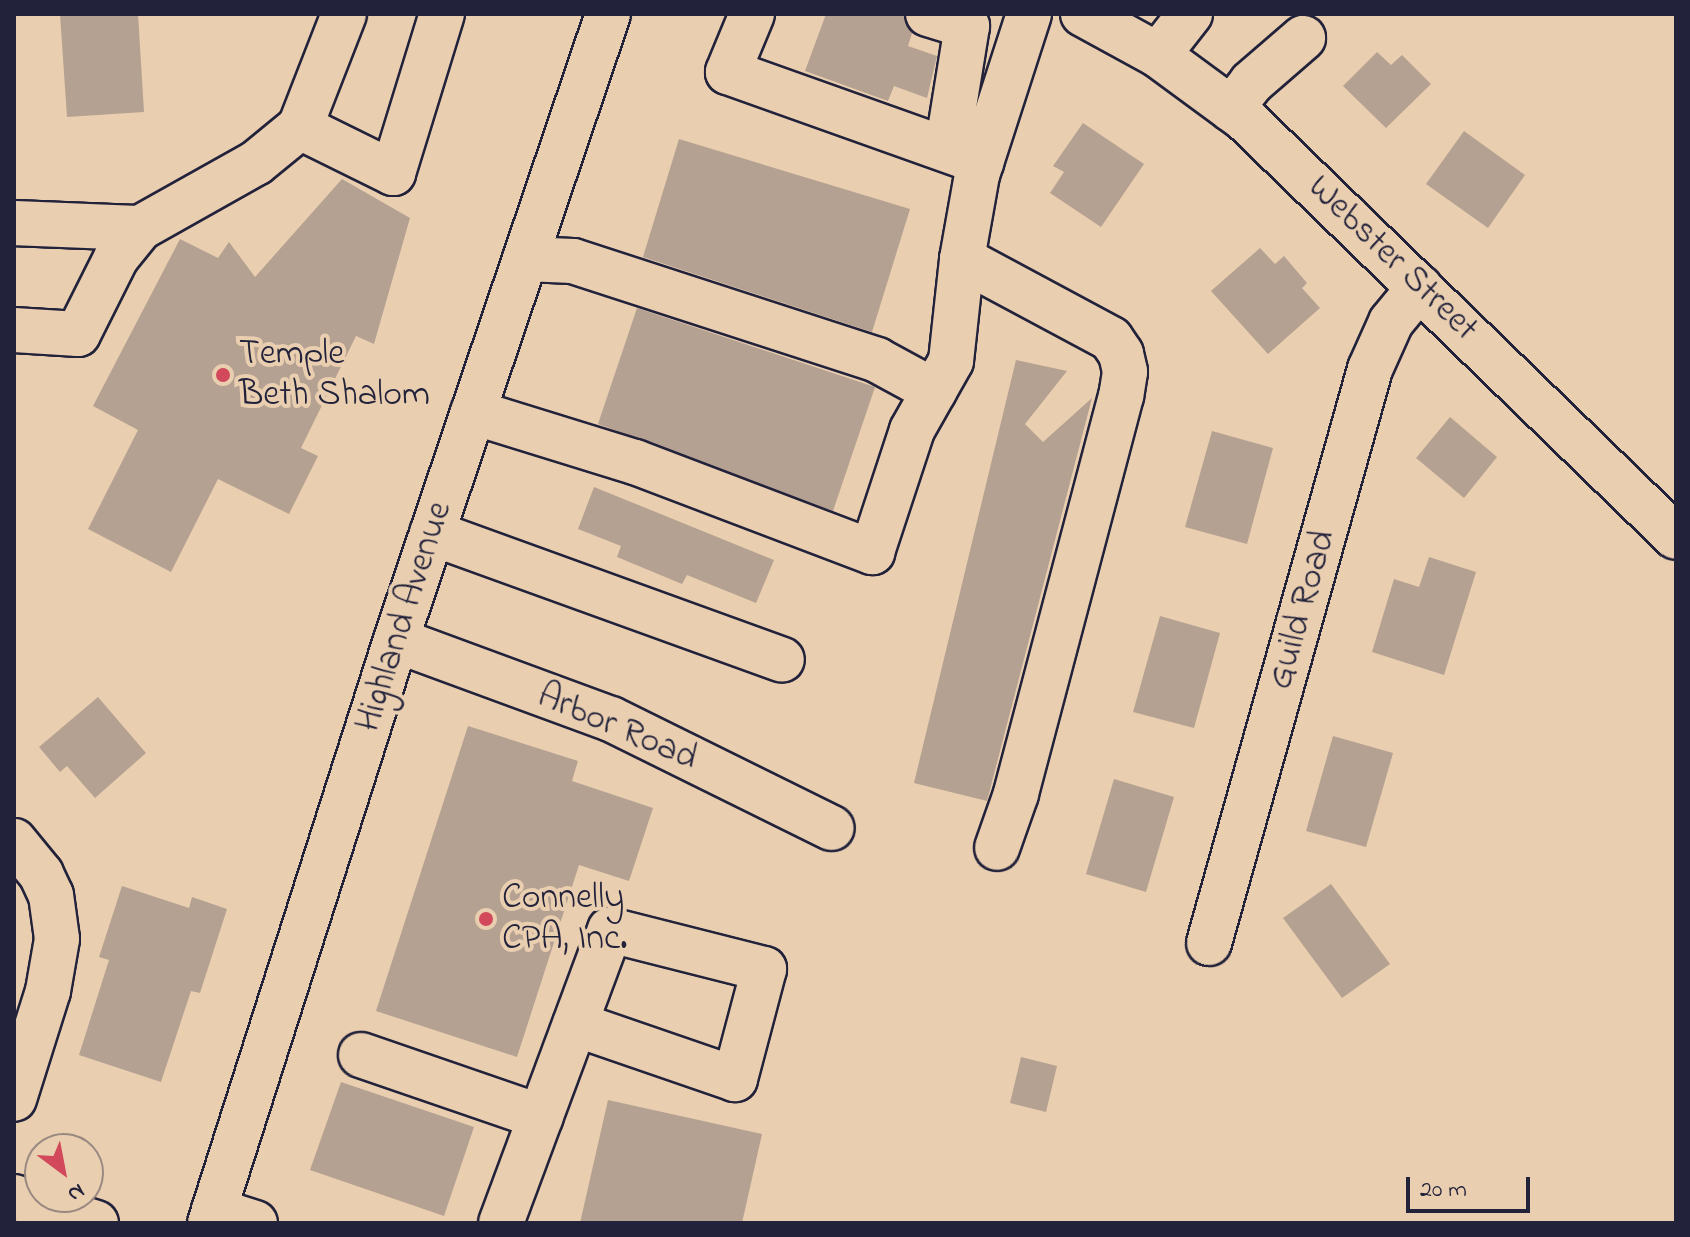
<!DOCTYPE html>
<style>
body{margin:0}
#map{position:relative;width:1690px;height:1237px;overflow:hidden;background:#e9ceb0;font-family:"Indie Flower",sans-serif}
div>[style]{position:absolute}
.building>*{inset:0;background:#b5a191}
.roads{filter:drop-shadow(2px 0 #22223b) drop-shadow(-2px 0 #22223b) drop-shadow(0 2px #22223b) drop-shadow(0 -2px #22223b)}
.minor>*{height:44px;margin:-22px;padding:0 22px;transform-origin:22px;border-radius:22px;background:#e9ceb0}
.major>*{height:44px;margin:-22px;padding:0 22px;transform-origin:22px;border-radius:22px;background:#e9ceb0}
.dots>*{width:22px;height:22px;translate:-50% -50%;box-sizing:border-box;border:4px solid #e9ceb0;border-radius:50%}
span{translate:-50% -50%;white-space:nowrap;text-align:center;line-height:1.15;-webkit-text-stroke:8px #e9ceb0;paint-order:stroke}
.street-label{font-size:36px;color:#22223b}
.poi-label{font-size:36px;color:#22223b}
.left{translate:0 -50%;text-align:left}
.frame{position:absolute;inset:0;border:16px solid #22223b;pointer-events:none}
.north{position:absolute;left:24px;top:1133px;width:80px;height:80px;box-sizing:border-box;background:#e9ceb0;border:2px solid #998981;border-radius:50%;rotate:148deg;font-size:22px;font-weight:700;line-height:32px;text-align:center;color:#22223b}
.north::after{content:'';display:block;margin:auto;width:28px;height:36px;background:#d1495b;clip-path:polygon(50% 0,100% 100%,50% 72%,0 100%)}
.scale{position:absolute;left:1406px;top:1177px;width:124px;height:36px;box-sizing:border-box;border:4px solid #22223b;border-top:0;padding-left:10px;font-size:24px;line-height:28px;white-space:nowrap;color:#22223b;-webkit-text-stroke:6px #e9ceb0;paint-order:stroke}
</style>
<div id="map">
<div class="building">
<div style="clip-path:polygon(60px 14px,138px 14px,144px 112px,67px 117px)"></div>
<div style="clip-path:polygon(826px 14px,904px 14px,912px 33px,908px 46px,937px 56px,927px 98px,894px 86px,888px 101px,805px 71px)"></div>
<div style="clip-path:polygon(1377px 52px,1391px 65px,1402px 55px,1431px 84px,1386px 128px,1343px 86px)"></div>
<div style="clip-path:polygon(1083px 123px,1144px 164px,1101px 227px,1050px 193px,1064px 172px,1053px 166px)"></div>
<div style="clip-path:polygon(1464px 131px,1525px 175px,1488px 228px,1426px 184px)"></div>
<div style="clip-path:polygon(679px 139px,910px 209px,872px 332px,643px 257px)"></div>
<div style="clip-path:polygon(342px 179px,410px 218px,374px 344px,356px 336px,301px 448px,318px 456px,289px 514px,218px 479px,171px 572px,88px 529px,138px 430px,93px 406px,180px 239px,218px 258px,229px 242px,255px 277px)"></div>
<div style="clip-path:polygon(1260px 248px,1275px 264px,1284px 256px,1307px 283px,1302px 288px,1320px 308px,1268px 354px,1211px 291px)"></div>
<div style="clip-path:polygon(637px 308px,875px 387px,833px 511px,598px 424px)"></div>
<div style="clip-path:polygon(1016px 360px,1067px 371px,1025px 424px,1043px 442px,1092px 398px,987px 801px,914px 783px)"></div>
<div style="clip-path:polygon(1450px 417px,1497px 457px,1464px 498px,1416px 458px)"></div>
<div style="clip-path:polygon(1212px 431px,1273px 448px,1247px 544px,1185px 527px)"></div>
<div style="clip-path:polygon(594px 487px,774px 560px,756px 603px,687px 575px,682px 584px,617px 557px,621px 546px,578px 529px)"></div>
<div style="clip-path:polygon(1429px 557px,1476px 572px,1444px 675px,1372px 652px,1394px 579px,1419px 587px)"></div>
<div style="clip-path:polygon(1160px 616px,1220px 633px,1194px 728px,1133px 712px)"></div>
<div style="clip-path:polygon(98px 697px,146px 753px,95px 798px,67px 766px,60px 772px,39px 747px)"></div>
<div style="clip-path:polygon(468px 726px,578px 761px,572px 781px,653px 808px,629px 881px,579px 865px,517px 1057px,376px 1011px)"></div>
<div style="clip-path:polygon(1333px 736px,1393px 753px,1366px 847px,1306px 831px)"></div>
<div style="clip-path:polygon(1114px 779px,1174px 797px,1146px 892px,1086px 874px)"></div>
<div style="clip-path:polygon(1331px 884px,1390px 964px,1342px 998px,1283px 918px)"></div>
<div style="clip-path:polygon(122px 886px,189px 908px,192px 897px,227px 909px,200px 993px,191px 991px,161px 1082px,79px 1055px,109px 960px,99px 957px)"></div>
<div style="clip-path:polygon(1021px 1057px,1057px 1066px,1046px 1112px,1010px 1103px)"></div>
<div style="clip-path:polygon(341px 1082px,474px 1127px,444px 1216px,310px 1170px)"></div>
<div style="clip-path:polygon(608px 1100px,762px 1134px,742px 1223px,580px 1223px)"></div>
</div>
<div class="roads">
<div class="minor">
<div style="left:752px;top:14px;width:63px;rotate:112.5deg"></div>
<div style="left:728px;top:72px;width:269px;rotate:19.6deg"></div>
<div style="left:928px;top:14px;width:41px;rotate:17.1deg"></div>
<div style="left:967px;top:26px;width:125px;rotate:99.2deg"></div>
<div style="left:1083px;top:14px;width:85px;rotate:28.7deg"></div>
<div style="left:1158px;top:55px;width:108px;rotate:36.3deg"></div>
<div style="left:1245px;top:119px;width:600px;rotate:44.12deg"></div>
<div style="left:1158px;top:55px;width:52px;rotate:-52deg"></div>
<div style="left:1231px;top:109px;width:33px;rotate:-52deg"></div>
<div style="left:1251px;top:83px;width:69px;rotate:-40.9deg"></div>
<div style="left:300px;top:127px;width:104px;rotate:26.3deg"></div>
<div style="left:393px;top:173px;width:166px;rotate:-72.9deg"></div>
<div style="left:14px;top:223px;width:126px;rotate:2.3deg"></div>
<div style="left:525px;top:259px;width:48px;rotate:2.4deg"></div>
<div style="left:573px;top:261px;width:320px;rotate:18deg"></div>
<div style="left:877px;top:360px;width:65px;rotate:28.5deg"></div>
<div style="left:962px;top:259px;width:85px;rotate:-79.9deg"></div>
<div style="left:977px;top:175px;width:169px;rotate:-72.1deg"></div>
<div style="left:14px;top:330px;width:64px;rotate:3.6deg"></div>
<div style="left:78px;top:334px;width:85px;rotate:-63.4deg"></div>
<div style="left:116px;top:258px;width:38px;rotate:-51deg"></div>
<div style="left:140px;top:228px;width:133px;rotate:-29.3deg"></div>
<div style="left:256px;top:163px;width:57px;rotate:-39.3deg"></div>
<div style="left:300px;top:127px;width:121px;rotate:-68.7deg"></div>
<div style="left:473px;top:412px;width:170px;rotate:17.2deg"></div>
<div style="left:635px;top:462px;width:254px;rotate:20.8deg"></div>
<div style="left:872px;top:552px;width:128px;rotate:-71.8deg"></div>
<div style="left:912px;top:430px;width:79px;rotate:-60.5deg"></div>
<div style="left:951px;top:361px;width:103px;rotate:-83.8deg"></div>
<div style="left:962px;top:259px;width:169px;rotate:28.2deg"></div>
<div style="left:1111px;top:339px;width:18px;rotate:56deg"></div>
<div style="left:1121px;top:354px;width:18px;rotate:77deg"></div>
<div style="left:1125px;top:372px;width:24px;rotate:99deg"></div>
<div style="left:1121px;top:396px;width:412px;rotate:104.8deg"></div>
<div style="left:1016px;top:794px;width:57px;rotate:109.4deg"></div>
<div style="left:432px;top:533px;width:372px;rotate:19.9deg"></div>
<div style="left:396px;top:640px;width:229px;rotate:20.2deg"></div>
<div style="left:611px;top:719px;width:246px;rotate:26.3deg"></div>
<div style="left:14px;top:841px;width:43px;rotate:50.7deg"></div>
<div style="left:41px;top:874px;width:23px;rotate:65deg"></div>
<div style="left:51px;top:895px;width:44px;rotate:82.2deg"></div>
<div style="left:57px;top:939px;width:53px;rotate:99.8deg"></div>
<div style="left:48px;top:991px;width:113px;rotate:107.5deg"></div>
<div style="left:1209px;top:943px;width:596px;rotate:-74.33deg"></div>
<div style="left:1370px;top:369px;width:51px;rotate:-65.9deg"></div>
<div style="left:1391px;top:322px;width:45px;rotate:-50.4deg"></div>
<div style="left:361px;top:1055px;width:190px;rotate:19deg"></div>
<div style="left:14px;top:1197px;width:86px;rotate:17.6deg"></div>
<div style="left:214px;top:1210px;width:43px;rotate:17.6deg"></div>
<div style="left:501px;top:1223px;width:313px;rotate:-69.6deg"></div>
<div style="left:610px;top:930px;width:159px;rotate:14.2deg"></div>
<div style="left:764px;top:969px;width:114px;rotate:104.8deg"></div>
<div style="left:735px;top:1079px;width:169px;rotate:-161deg"></div>
</div>
<div class="major">
<div style="left:210px;top:1223px;width:612px;rotate:-72.31deg"></div>
<div style="left:396px;top:640px;width:661px;rotate:-71.29deg"></div>
</div>
</div>
<div class="dots">
<div style="left:223px;top:375px;background:#d1495b"></div>
<div style="left:486px;top:919px;background:#d1495b"></div>
</div>
<div class="street-label">
<span style="left:1392px;top:259px;rotate:44deg">Webster Street</span>
<span style="left:1303px;top:610px;rotate:-74deg">Guild Road</span>
<span style="left:405px;top:617px;rotate:-72deg">Highland Avenue</span>
<span style="left:617px;top:728px;rotate:23deg">Arbor Road</span>
</div>
<div class="poi-label">
<span class="left" style="left:239px;top:375px">Temple<br>Beth Shalom</span>
<span class="left" style="left:502px;top:919px">Connelly<br>CPA, Inc.</span>
</div>
<div class="frame"></div>
<div class="north">N</div>
<div class="scale">20 m</div>
</div>
